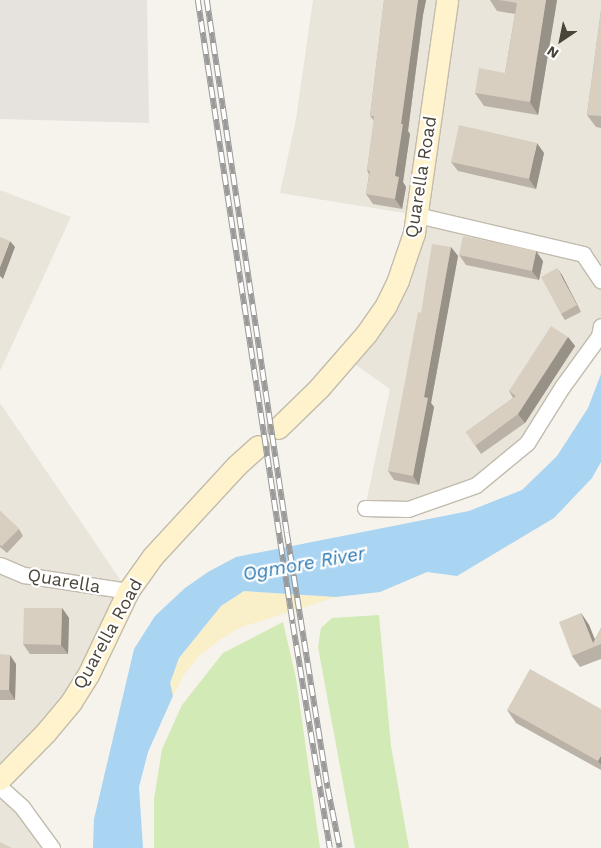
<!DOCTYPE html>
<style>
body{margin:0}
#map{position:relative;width:601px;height:848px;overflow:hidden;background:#f6f3ec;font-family:"Work Sans",sans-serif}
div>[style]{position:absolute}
.residential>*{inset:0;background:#eae5da}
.industrial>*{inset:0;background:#e6e2dd}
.green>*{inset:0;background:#d2eab5}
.sand>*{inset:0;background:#f9efc9}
.water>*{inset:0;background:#a9d4f2}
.roads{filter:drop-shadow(1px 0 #c2bbae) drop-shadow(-1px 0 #c2bbae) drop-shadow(0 1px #c2bbae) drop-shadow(0 -1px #c2bbae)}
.street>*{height:15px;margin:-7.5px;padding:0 7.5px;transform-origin:7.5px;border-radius:7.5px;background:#fff}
.secondary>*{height:21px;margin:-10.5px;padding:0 10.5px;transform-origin:10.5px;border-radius:10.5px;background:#fff3cd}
.rail>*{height:5.5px;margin-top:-2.75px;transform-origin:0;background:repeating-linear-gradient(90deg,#fff 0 11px,#9a9a9a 0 22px);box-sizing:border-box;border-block:1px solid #9a9a9a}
.wall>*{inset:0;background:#bab2a6}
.shaded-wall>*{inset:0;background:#979187}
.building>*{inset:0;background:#d8cfc1}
span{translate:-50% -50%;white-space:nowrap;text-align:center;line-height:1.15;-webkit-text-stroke:4.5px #fff;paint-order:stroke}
.street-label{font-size:18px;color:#4b4439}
.water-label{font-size:19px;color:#2e7ab2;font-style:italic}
.north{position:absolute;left:536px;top:15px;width:50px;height:50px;-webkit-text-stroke:4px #fff;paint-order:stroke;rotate:214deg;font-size:14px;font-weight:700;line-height:20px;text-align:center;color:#4b4439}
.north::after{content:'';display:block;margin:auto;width:18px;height:22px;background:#4b4439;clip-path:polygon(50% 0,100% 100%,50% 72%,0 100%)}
</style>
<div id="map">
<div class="residential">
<div style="clip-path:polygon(313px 0,601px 0,601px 326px,527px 443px,476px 485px,408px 509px,365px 508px,390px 389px,346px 358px,366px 334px,417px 215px,280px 193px,296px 119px)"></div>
<div style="clip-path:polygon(0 190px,71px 217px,0 371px)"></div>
<div style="clip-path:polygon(0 403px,128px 591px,94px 663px,0 779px)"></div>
<div style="clip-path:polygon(0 787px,52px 848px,0 848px)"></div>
</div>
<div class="industrial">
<div style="clip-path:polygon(0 0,147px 0,149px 123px,0 119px)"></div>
</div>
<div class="green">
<div style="clip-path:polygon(379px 615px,391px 746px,409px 848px,355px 848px,318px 647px,321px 628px,332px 618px)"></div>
<div style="clip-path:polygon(283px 622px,296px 678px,320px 848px,154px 848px,154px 799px,162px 749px,182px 705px,223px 653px)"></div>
</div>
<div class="sand">
<div style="clip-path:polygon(244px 591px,336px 597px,242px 627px,221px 639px,198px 657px,184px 675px,173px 696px,169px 684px,179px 658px,221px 606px)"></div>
</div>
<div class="water">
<div style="clip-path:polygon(601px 374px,601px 462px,592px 478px,554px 518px,457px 576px,427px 572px,380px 592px,336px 597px,244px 591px,221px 606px,179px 658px,170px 683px,173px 696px,148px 752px,139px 787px,143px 848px,93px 848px,94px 819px,134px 649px,155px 616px,185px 588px,208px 572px,236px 557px,469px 511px,522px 490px,557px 456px,588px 408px)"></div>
</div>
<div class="roads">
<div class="street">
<div style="left:417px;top:215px;width:171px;rotate:13.2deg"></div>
<div style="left:583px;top:254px;width:32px;rotate:56deg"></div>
<div style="left:365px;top:508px;width:43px;rotate:1.3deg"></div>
<div style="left:408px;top:509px;width:72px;rotate:-19.4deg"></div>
<div style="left:476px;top:485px;width:66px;rotate:-39.5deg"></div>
<div style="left:527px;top:443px;width:66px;rotate:-58deg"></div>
<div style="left:562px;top:387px;width:63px;rotate:-54deg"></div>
<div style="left:599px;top:336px;width:10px;rotate:-79deg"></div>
<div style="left:0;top:565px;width:26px;rotate:23deg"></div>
<div style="left:24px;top:575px;width:105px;rotate:8.7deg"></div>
<div style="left:0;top:787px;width:30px;rotate:42deg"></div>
<div style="left:22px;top:807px;width:51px;rotate:53.8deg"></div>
</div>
<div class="secondary">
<div style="left:278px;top:428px;width:57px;rotate:-44.3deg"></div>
<div style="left:319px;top:388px;width:72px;rotate:-49deg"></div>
<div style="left:366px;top:334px;width:35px;rotate:-55deg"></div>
<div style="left:386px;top:305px;width:28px;rotate:-64deg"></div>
<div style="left:398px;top:280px;width:50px;rotate:-71.2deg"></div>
<div style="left:414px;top:233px;width:235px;rotate:-81.9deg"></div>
<div style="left:0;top:779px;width:66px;rotate:-45.6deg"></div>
<div style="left:46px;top:732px;width:39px;rotate:-50deg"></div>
<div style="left:71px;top:702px;width:32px;rotate:-58deg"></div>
<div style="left:88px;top:675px;width:93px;rotate:-64.5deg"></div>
<div style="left:128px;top:591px;width:43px;rotate:-54.5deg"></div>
<div style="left:153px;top:556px;width:124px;rotate:-47.3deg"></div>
<div style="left:237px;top:465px;width:28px;rotate:-42deg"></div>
</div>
</div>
<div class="rail">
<div style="left:198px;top:0;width:631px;rotate:81.34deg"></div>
<div style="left:293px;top:624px;width:227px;rotate:80.6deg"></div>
<div style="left:207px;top:0;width:539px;rotate:81.46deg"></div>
<div style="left:287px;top:533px;width:259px;rotate:80.9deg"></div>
<div style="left:328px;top:789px;width:60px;rotate:78.5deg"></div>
</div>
<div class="wall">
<div style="clip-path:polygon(384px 0,426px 0,423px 15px,408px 131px,410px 134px,403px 182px,406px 187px,402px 209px,373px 204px,366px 194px,369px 175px,367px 170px,374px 121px,370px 116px)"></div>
<div style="clip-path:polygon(490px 0,557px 0,538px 115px,484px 106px,475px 93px,505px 73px,515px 14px,497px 11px)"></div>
<div style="clip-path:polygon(601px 10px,601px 128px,596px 127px,587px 115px)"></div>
<div style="clip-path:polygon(544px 153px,536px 189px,458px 171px,451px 162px)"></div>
<div style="clip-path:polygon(451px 247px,458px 256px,431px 403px,434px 407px,419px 485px,394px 480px,388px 471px,421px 313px)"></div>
<div style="clip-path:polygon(459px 255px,543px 261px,539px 280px,466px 265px)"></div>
<div style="clip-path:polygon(562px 275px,581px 312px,565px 320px,561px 314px)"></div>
<div style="clip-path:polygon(568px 337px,575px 346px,525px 423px,481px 454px,466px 432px,513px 398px,509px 391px)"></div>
<div style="clip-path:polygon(0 511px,19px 529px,23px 536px,7px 553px,0 547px)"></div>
<div style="clip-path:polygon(62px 608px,69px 618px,68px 654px,30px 654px,23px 644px)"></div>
<div style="clip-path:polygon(581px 613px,589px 625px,595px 639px,601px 628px,601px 659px,580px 667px,572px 656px)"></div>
<div style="clip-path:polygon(0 654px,16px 664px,15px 700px,0 700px)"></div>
<div style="clip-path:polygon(601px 709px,601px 770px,516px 723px,507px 710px)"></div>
</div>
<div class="shaded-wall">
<div style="clip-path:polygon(418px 0,426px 0,423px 15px,408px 131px,410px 134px,403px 182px,406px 187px,402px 209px,395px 199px,395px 176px,401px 124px)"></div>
<div style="clip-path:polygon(546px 0,557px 0,538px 115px,530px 102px)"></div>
<div style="clip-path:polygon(537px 143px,544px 153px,536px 189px,529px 179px)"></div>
<div style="clip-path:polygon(10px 241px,15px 247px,3px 279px,0 276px,0 267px)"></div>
<div style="clip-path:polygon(451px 247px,458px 256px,431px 403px,434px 407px,419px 485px,413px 476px,424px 397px)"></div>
<div style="clip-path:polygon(536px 251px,543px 261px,539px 280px,532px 271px)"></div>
<div style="clip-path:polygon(557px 268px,562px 275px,581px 312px,577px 305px)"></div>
<div style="clip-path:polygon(568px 337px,575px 346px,525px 423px,518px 414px)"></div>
<div style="clip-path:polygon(62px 608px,69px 618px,68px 654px,61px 645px)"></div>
<div style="clip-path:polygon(581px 613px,589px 625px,597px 646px,593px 643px)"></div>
<div style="clip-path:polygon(10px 655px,16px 664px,15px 700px,9px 690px)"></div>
<div style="clip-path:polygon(601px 756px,601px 765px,598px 761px)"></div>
</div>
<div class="building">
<div style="clip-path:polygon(384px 0,418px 0,401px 124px,403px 124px,395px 176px,399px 177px,395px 199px,366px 194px,370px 171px,367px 170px,374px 116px,370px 116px)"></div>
<div style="clip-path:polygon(499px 0,546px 0,530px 102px,475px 93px,479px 68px,505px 73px,517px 3px)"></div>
<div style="clip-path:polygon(601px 10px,601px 116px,587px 115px)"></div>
<div style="clip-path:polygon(459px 125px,537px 143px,529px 179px,451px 162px)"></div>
<div style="clip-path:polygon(463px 236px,536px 251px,532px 271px,459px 255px)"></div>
<div style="clip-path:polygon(0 237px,10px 241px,0 267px)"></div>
<div style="clip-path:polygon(432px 244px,451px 247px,424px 397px,428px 398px,413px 476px,388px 471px,418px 312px,421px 313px)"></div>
<div style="clip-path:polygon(557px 268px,577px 305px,561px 314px,541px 277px)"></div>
<div style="clip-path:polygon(551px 326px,568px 337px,518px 414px,475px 446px,466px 432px,516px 396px,509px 391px)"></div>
<div style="clip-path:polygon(0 511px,19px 529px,2px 546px,0 545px)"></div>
<div style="clip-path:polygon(24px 608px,62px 608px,61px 645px,23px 644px)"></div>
<div style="clip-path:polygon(581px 613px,593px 643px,601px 628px,601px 644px,572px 656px,559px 622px)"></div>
<div style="clip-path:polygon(0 654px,10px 655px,9px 690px,0 690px)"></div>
<div style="clip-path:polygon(530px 669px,601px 709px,601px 756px,598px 761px,507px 710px)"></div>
<div style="clip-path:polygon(0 842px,12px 848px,0 848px)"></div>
</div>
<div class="street-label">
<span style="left:421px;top:177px;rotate:-81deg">Quarella Road</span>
<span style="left:64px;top:581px;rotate:10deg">Quarella</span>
<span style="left:108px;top:634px;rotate:-61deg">Quarella Road</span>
</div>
<div class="water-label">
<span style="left:304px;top:564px;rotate:-10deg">Ogmore River</span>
</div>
<div class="north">N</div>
</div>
